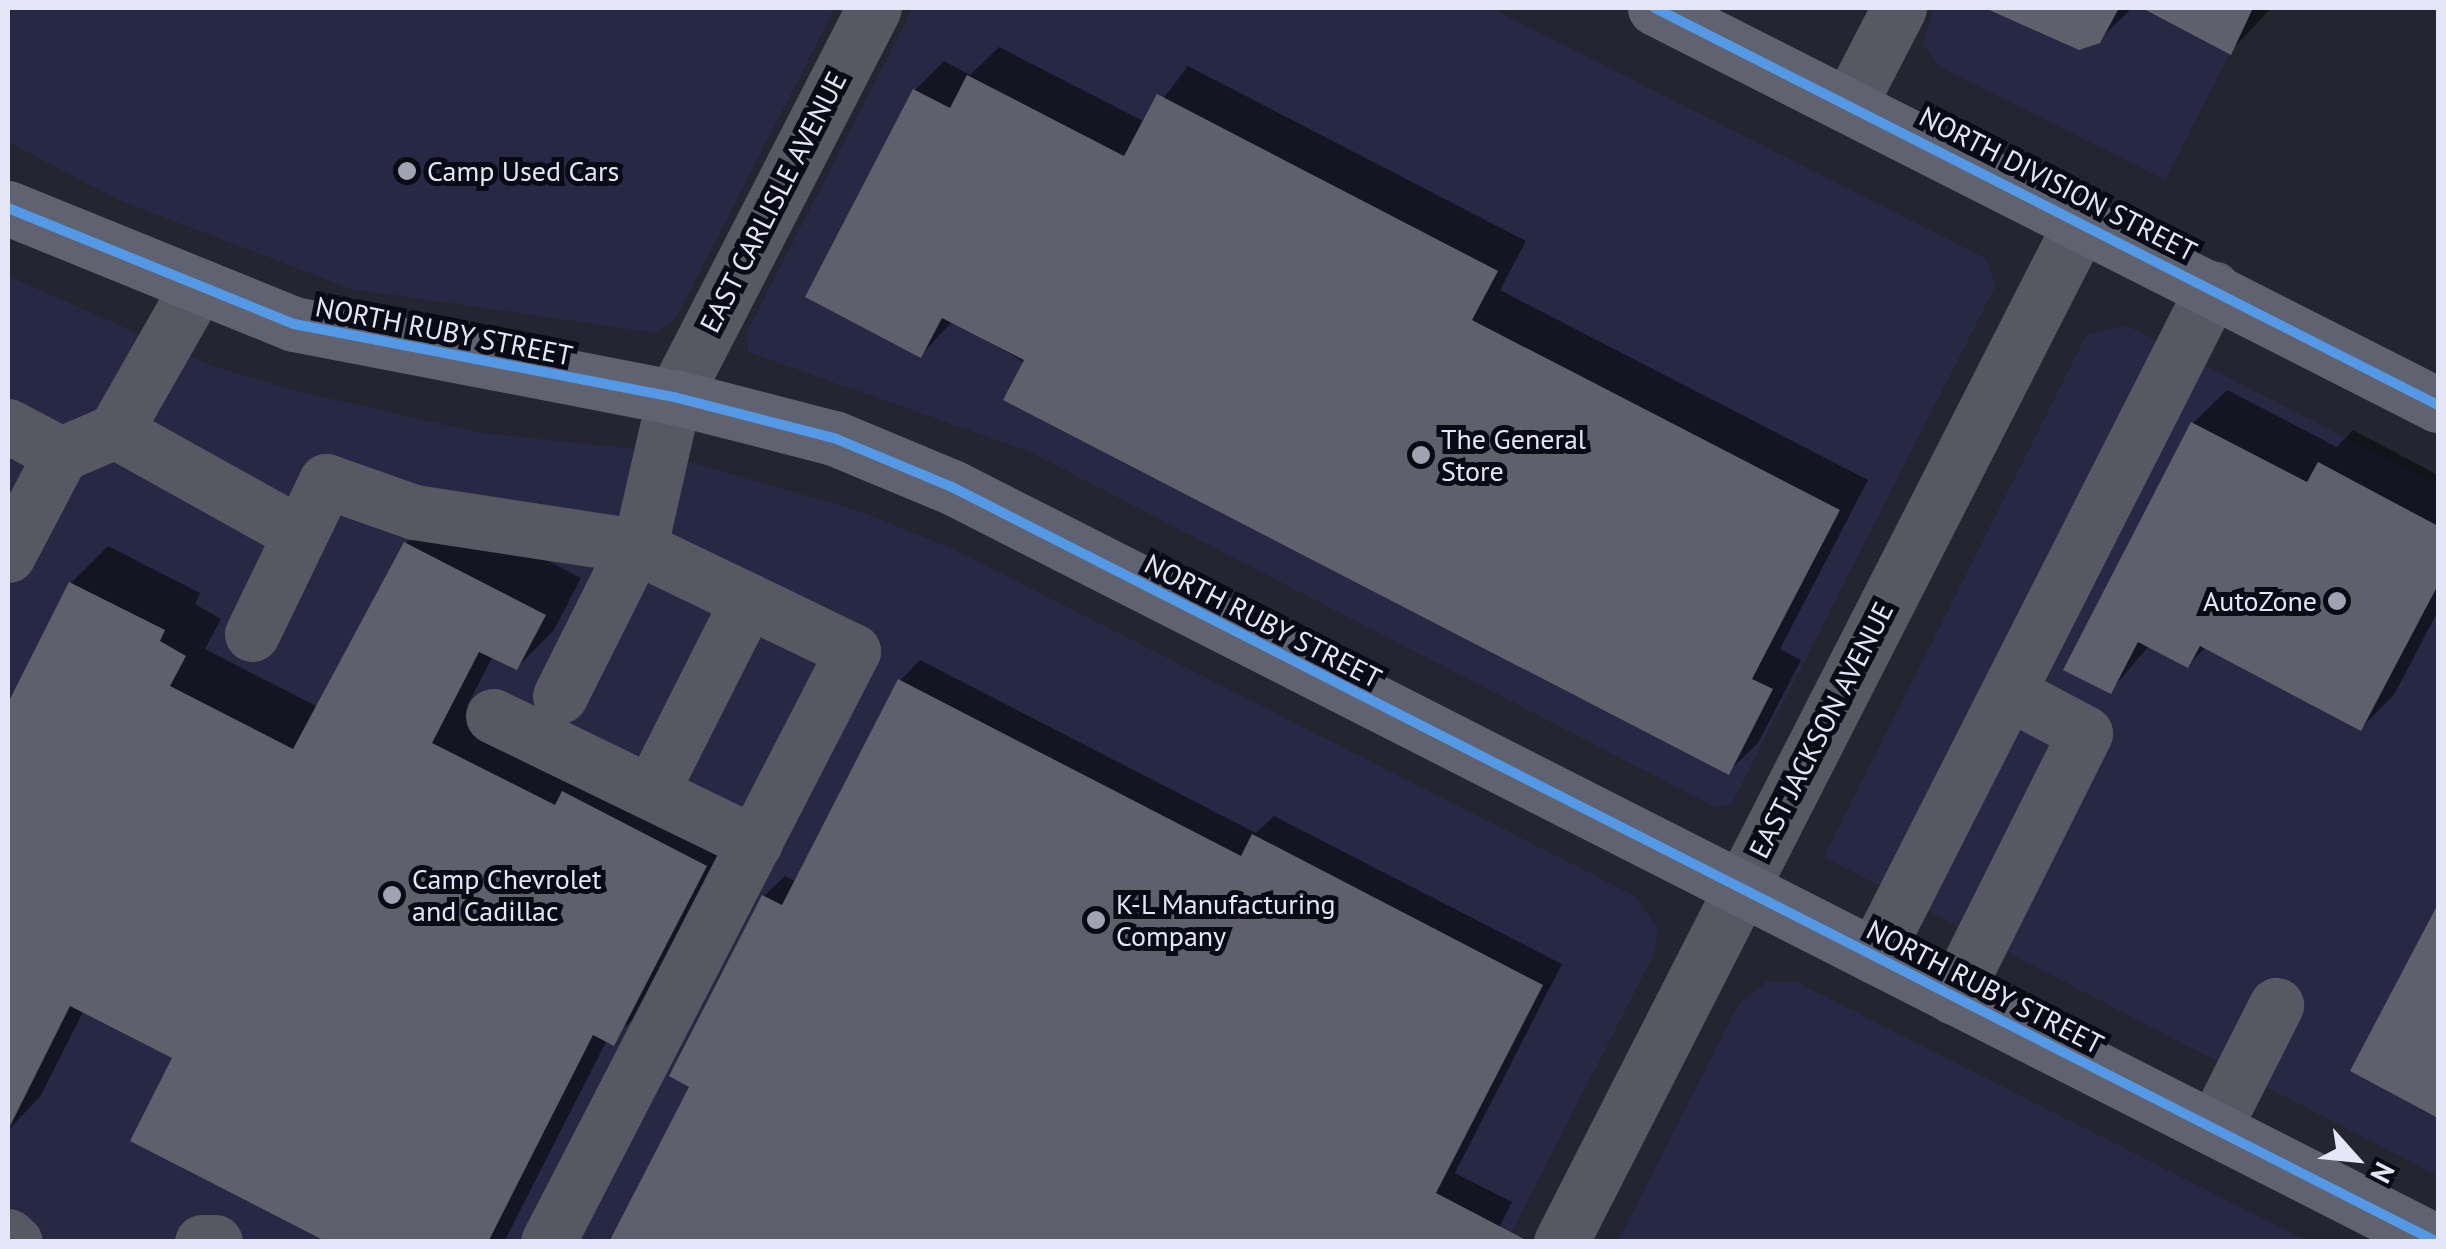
<!DOCTYPE html>
<style>
body{margin:0}
#map{position:relative;width:2446px;height:1249px;overflow:hidden;background:#252531;font-family:"PT Sans",sans-serif}
div>[style]{position:absolute}
.built>*{inset:0;background:#272843}
.shadow>*{inset:0;background:#0007}
.building>*{inset:0;background:#60606c}
.minor>*{height:55px;margin:-27.5px;padding:0 27.5px;transform-origin:27.5px;border-radius:27.5px;background:#575862}
.major>*{height:55px;margin:-27.5px;padding:0 27.5px;transform-origin:27.5px;border-radius:27.5px;background:#616270}
.cycleway>*{height:10px;margin:-5px;padding:0 5px;transform-origin:5px;border-radius:5px;background:#5399e6}
.dots>*{width:28px;height:28px;translate:-50% -50%;box-sizing:border-box;border:5px solid #0a0a15;border-radius:50%}
span{translate:-50% -50%;white-space:nowrap;text-align:center;line-height:1.15;-webkit-text-stroke:10px #0a0a15;paint-order:stroke}
.poi-label{font-size:28px;color:#e4e6f7}
.left{translate:0 -50%;text-align:left}
.right{translate:-100% -50%;text-align:right}
.street-label{font-size:28px;color:#e4e6f7}
.frame{position:absolute;inset:0;border:10px solid #e4e6f7;pointer-events:none}
.north{position:absolute;left:2306px;top:1109px;width:100px;height:100px;-webkit-text-stroke:8px #0a0a15;paint-order:stroke;rotate:117deg;font-size:28px;font-weight:700;line-height:40px;text-align:center;color:#e4e6f7}
.north::after{content:'';display:block;margin:auto;width:35px;height:45px;background:#e4e6f7;clip-path:polygon(50% 0,100% 100%,50% 72%,0 100%)}
</style>
<div id="map">
<div class="built">
<div style="clip-path:polygon(8px 8px,835px 8px,676px 318px,657px 333px,351px 289px,119px 200px,8px 142px)"></div>
<div style="clip-path:polygon(913px 8px,1491px 8px,1985px 258px,1996px 285px,1731px 805px,1715px 807px,1028px 451px,748px 352px,747px 332px)"></div>
<div style="clip-path:polygon(1934px 8px,2253px 8px,2165px 180px,1938px 66px,1923px 44px)"></div>
<div style="clip-path:polygon(8px 276px,212px 366px,293px 390px,481px 433px,652px 451px,859px 511px,951px 548px,1635px 896px,1658px 930px,1653px 956px,1507px 1241px,8px 1241px)"></div>
<div style="clip-path:polygon(2128px 326px,2438px 485px,2438px 1176px,1824px 857px,2087px 334px)"></div>
<div style="clip-path:polygon(1766px 982px,1796px 982px,2308px 1241px,1618px 1241px,1739px 1004px)"></div>
</div>
<div class="shadow">
<div style="clip-path:polygon(2034px 8px,2132px 8px,2098px 41px)"></div>
<div style="clip-path:polygon(2147px 8px,2271px 8px,2230px 52px)"></div>
<div style="clip-path:polygon(999px 47px,1145px 122px,1188px 66px,1526px 241px,1500px 290px,1868px 480px,1780px 649px,1801px 660px,1758px 743px,1728px 772px,953px 321px,921px 355px,915px 90px,944px 61px,970px 75px)"></div>
<div style="clip-path:polygon(2227px 390px,2337px 447px,2353px 430px,2438px 475px,2438px 611px,2394px 695px,2361px 728px,2207px 646px,2188px 665px,2150px 645px,2110px 691px,2193px 423px)"></div>
<div style="clip-path:polygon(443px 506px,581px 578px,554px 630px,517px 667px,493px 656px,467px 706px,742px 829px,650px 1007px,607px 1040px,504px 1242px,332px 1242px,176px 1057px,84px 1010px,40px 1097px,8px 1130px,8px 709px,71px 583px,108px 546px,200px 593px,195px 604px,221px 619px,205px 649px,318px 707px,406px 543px)"></div>
<div style="clip-path:polygon(920px 660px,1256px 833px,1274px 816px,1562px 964px,1455px 1173px,1512px 1202px,1492px 1242px,692px 1086px,764px 896px,785px 876px,797px 882px,900px 681px)"></div>
<div style="clip-path:polygon(2438px 909px,2438px 1115px,2354px 1070px)"></div>
</div>
<div class="building">
<div style="clip-path:polygon(1985px 8px,2119px 8px,2100px 43px,2079px 50px)"></div>
<div style="clip-path:polygon(2142px 8px,2253px 8px,2231px 55px)"></div>
<div style="clip-path:polygon(967px 75px,1124px 156px,1157px 94px,1498px 271px,1472px 320px,1840px 510px,1752px 679px,1773px 689px,1729px 775px,1003px 400px,1024px 360px,942px 318px,921px 358px,805px 297px,913px 89px,950px 108px)"></div>
<div style="clip-path:polygon(2191px 422px,2307px 482px,2318px 462px,2438px 526px,2438px 585px,2361px 731px,2200px 646px,2188px 668px,2138px 642px,2111px 694px,2063px 670px)"></div>
<div style="clip-path:polygon(404px 542px,546px 615px,517px 670px,479px 652px,432px 743px,555px 805px,562px 791px,707px 866px,614px 1046px,593px 1035px,488px 1242px,327px 1242px,130px 1141px,172px 1058px,70px 1006px,8px 1130px,8px 703px,69px 582px,165px 630px,160px 641px,186px 656px,170px 686px,293px 749px)"></div>
<div style="clip-path:polygon(898px 679px,1241px 856px,1252px 834px,1543px 985px,1436px 1193px,1530px 1242px,609px 1242px,689px 1087px,669px 1076px,762px 895px,782px 905px)"></div>
<div style="clip-path:polygon(2438px 904px,2438px 1118px,2350px 1071px)"></div>
</div>
<div class="minor">
<div style="left:1849px;top:105px;width:109px;rotate:-62.7deg"></div>
<div style="left:8px;top:426px;width:60px;rotate:27.8deg"></div>
<div style="left:115px;top:431px;width:206px;rotate:29.1deg"></div>
<div style="left:8px;top:555px;width:114px;rotate:-62.3deg"></div>
<div style="left:61px;top:454px;width:59px;rotate:-23.1deg"></div>
<div style="left:115px;top:431px;width:161px;rotate:-60.3deg"></div>
<div style="left:252px;top:634px;width:170px;rotate:-64.2deg"></div>
<div style="left:326px;top:481px;width:93px;rotate:19.4deg"></div>
<div style="left:414px;top:512px;width:224px;rotate:8.7deg"></div>
<div style="left:635px;top:546px;width:242px;rotate:25.7deg"></div>
<div style="left:853px;top:651px;width:665px;rotate:117.3deg"></div>
<div style="left:560px;top:696px;width:188px;rotate:-63.4deg"></div>
<div style="left:644px;top:528px;width:134px;rotate:-77.1deg"></div>
<div style="left:674px;top:397px;width:437px;rotate:-62.8deg"></div>
<div style="left:493px;top:716px;width:291px;rotate:25.9deg"></div>
<div style="left:651px;top:792px;width:215px;rotate:-63.2deg"></div>
<div style="left:1874px;top:956px;width:749px;rotate:-63.09deg"></div>
<div style="left:1953px;top:997px;width:295px;rotate:-63.4deg"></div>
<div style="left:2085px;top:733px;width:87px;rotate:-152deg"></div>
<div style="left:2214px;top:1128px;width:138px;rotate:-63.2deg"></div>
<div style="left:8px;top:1236px;width:9px;rotate:41deg"></div>
<div style="left:202px;top:1242px;width:13px"></div>
<div style="left:1561px;top:1242px;width:1148px;rotate:-62.97deg"></div>
</div>
<div class="major">
<div style="left:1655px;top:8px;width:878px;rotate:26.89deg"></div>
<div style="left:8px;top:208px;width:309px;rotate:22.1deg"></div>
<div style="left:294px;top:324px;width:387px;rotate:10.9deg"></div>
<div style="left:674px;top:397px;width:165px;rotate:14.4deg"></div>
<div style="left:834px;top:438px;width:128px;rotate:22.6deg"></div>
<div style="left:952px;top:487px;width:1666px;rotate:26.95deg"></div>
</div>
<div class="cycleway">
<div style="left:1655px;top:8px;width:878px;rotate:26.89deg"></div>
<div style="left:8px;top:208px;width:309px;rotate:22.1deg"></div>
<div style="left:294px;top:324px;width:387px;rotate:10.9deg"></div>
<div style="left:674px;top:397px;width:165px;rotate:14.4deg"></div>
<div style="left:834px;top:438px;width:128px;rotate:22.6deg"></div>
<div style="left:952px;top:487px;width:1666px;rotate:26.95deg"></div>
</div>
<div class="dots">
<div style="left:407px;top:171px;background:#a1a2b2"></div>
<div style="left:1421px;top:455px;background:#a1a2b2"></div>
<div style="left:2337px;top:601px;background:#a1a2b2"></div>
<div style="left:392px;top:895px;background:#a1a2b2"></div>
<div style="left:1096px;top:920px;background:#a1a2b2"></div>
</div>
<div class="poi-label">
<span class="left" style="left:427px;top:171px">Camp Used Cars</span>
<span class="left" style="left:1441px;top:455px">The General<br>Store</span>
<span class="right" style="left:2317px;top:601px">AutoZone</span>
<span class="left" style="left:412px;top:895px">Camp Chevrolet<br>and Cadillac</span>
<span class="left" style="left:1116px;top:920px">K-L Manufacturing<br>Company</span>
</div>
<div class="street-label">
<span style="left:2058px;top:184px;rotate:27deg">NORTH DIVISION STREET</span>
<span style="left:773px;top:202px;rotate:-63deg">EAST CARLISLE AVENUE</span>
<span style="left:444px;top:331px;rotate:11deg">NORTH RUBY STREET</span>
<span style="left:1263px;top:621px;rotate:27deg">NORTH RUBY STREET</span>
<span style="left:1821px;top:730px;rotate:-63deg">EAST JACKSON AVENUE</span>
<span style="left:1985px;top:987px;rotate:27deg">NORTH RUBY STREET</span>
</div>
<div class="frame"></div>
<div class="north">N</div>
</div>
